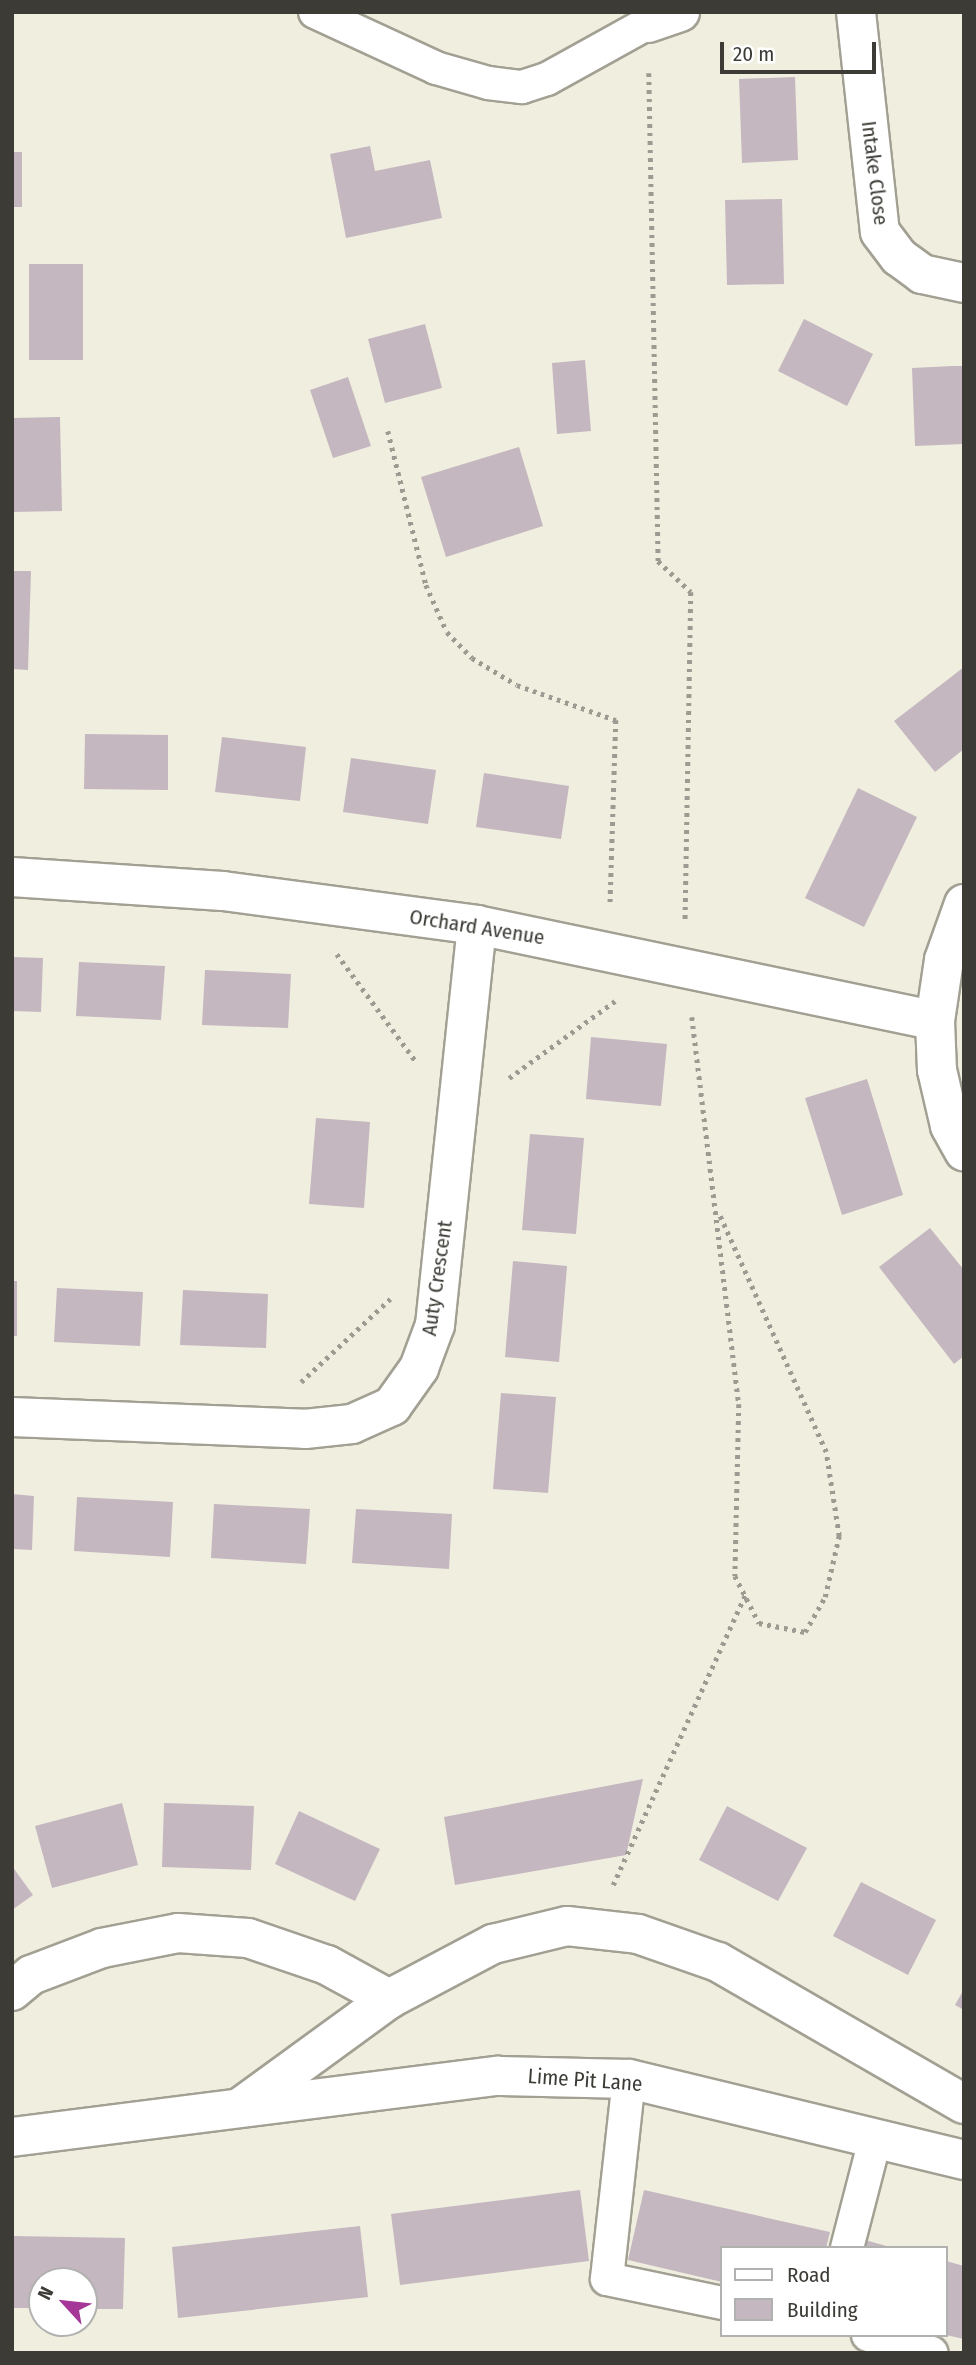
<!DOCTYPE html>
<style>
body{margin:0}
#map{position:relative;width:976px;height:2365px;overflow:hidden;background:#f0eedf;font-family:"Fira Sans Condensed",sans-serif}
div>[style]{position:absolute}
.building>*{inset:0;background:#c4b7c0}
.path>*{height:4.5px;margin-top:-2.25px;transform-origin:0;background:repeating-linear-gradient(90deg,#9d9b91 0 3.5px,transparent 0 8.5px)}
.roads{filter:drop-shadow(2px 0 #a2a093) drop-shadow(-2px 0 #a2a093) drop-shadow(0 2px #a2a093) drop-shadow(0 -2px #a2a093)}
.lane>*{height:32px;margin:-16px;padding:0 16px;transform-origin:16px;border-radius:16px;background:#fff}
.street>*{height:38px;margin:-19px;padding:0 19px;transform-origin:19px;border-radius:19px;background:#fff}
.secondary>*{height:38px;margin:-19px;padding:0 19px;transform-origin:19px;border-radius:19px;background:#fff}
span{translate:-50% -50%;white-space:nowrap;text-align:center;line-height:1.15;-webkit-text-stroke:6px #fff;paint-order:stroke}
.street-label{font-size:21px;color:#3c3b36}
.frame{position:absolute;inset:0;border:14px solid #3c3b36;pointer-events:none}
.legend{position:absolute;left:720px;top:2246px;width:228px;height:91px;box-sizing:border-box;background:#fff;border:2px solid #b1b1af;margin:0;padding:9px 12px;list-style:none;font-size:21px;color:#3c3b36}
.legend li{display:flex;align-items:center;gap:14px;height:35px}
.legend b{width:35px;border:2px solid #b1b1af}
.north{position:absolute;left:28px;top:2267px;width:70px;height:70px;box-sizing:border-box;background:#fff;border:2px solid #b1b1af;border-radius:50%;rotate:297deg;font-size:19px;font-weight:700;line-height:28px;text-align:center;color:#3c3b36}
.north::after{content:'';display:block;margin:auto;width:24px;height:32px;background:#a43797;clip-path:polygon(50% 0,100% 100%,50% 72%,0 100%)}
.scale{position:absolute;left:720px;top:42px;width:156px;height:32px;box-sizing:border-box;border:4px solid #3c3b36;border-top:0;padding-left:9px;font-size:21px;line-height:24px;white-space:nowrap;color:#3c3b36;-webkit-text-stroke:5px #fff;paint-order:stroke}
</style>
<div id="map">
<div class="building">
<div style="clip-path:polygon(795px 77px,798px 160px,742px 163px,739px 79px)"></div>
<div style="clip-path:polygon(370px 146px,375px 171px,430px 160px,442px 218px,346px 238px,330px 154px)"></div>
<div style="clip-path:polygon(12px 152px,22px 152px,22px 207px,12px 207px)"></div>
<div style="clip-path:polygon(782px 199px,784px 284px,727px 285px,725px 200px)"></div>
<div style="clip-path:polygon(29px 264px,83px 264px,83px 360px,29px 360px)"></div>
<div style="clip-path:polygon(804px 319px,873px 354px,847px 406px,778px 371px)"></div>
<div style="clip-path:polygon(425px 324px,442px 388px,385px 403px,368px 339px)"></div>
<div style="clip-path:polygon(585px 360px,591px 431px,557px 434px,552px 363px)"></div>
<div style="clip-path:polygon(952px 366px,964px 366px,964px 444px,915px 446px,912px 368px)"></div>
<div style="clip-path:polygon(348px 377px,371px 446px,333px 458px,310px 390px)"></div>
<div style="clip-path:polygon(60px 417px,62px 511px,12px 512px,12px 418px)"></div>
<div style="clip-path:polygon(519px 447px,543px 526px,446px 557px,421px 477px)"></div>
<div style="clip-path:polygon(12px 571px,31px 571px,28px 670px,12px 669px)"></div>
<div style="clip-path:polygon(964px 667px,964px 749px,935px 772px,894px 721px)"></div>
<div style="clip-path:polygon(85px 734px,168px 735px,168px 790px,84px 789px)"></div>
<div style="clip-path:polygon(222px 737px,306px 747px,300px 801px,215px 792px)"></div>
<div style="clip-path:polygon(351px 758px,436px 770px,428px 824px,343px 812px)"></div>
<div style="clip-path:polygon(484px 773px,569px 786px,561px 839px,476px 827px)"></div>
<div style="clip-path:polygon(858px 788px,917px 817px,864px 927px,805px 898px)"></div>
<div style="clip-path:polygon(12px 957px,43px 958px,41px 1012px,12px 1011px)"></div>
<div style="clip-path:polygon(79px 962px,165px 966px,161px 1020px,76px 1016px)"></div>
<div style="clip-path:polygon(205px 970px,291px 974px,288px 1028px,202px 1025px)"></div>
<div style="clip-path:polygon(591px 1037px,667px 1044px,661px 1106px,586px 1099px)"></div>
<div style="clip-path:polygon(867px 1079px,903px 1195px,842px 1215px,805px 1098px)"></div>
<div style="clip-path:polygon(316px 1118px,370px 1122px,364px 1208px,309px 1204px)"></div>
<div style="clip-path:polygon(530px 1134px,584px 1138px,576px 1234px,522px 1230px)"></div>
<div style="clip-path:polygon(930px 1228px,964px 1270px,964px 1356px,954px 1364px,879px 1267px)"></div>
<div style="clip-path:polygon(513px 1261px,567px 1266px,559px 1362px,505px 1357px)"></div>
<div style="clip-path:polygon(12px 1281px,17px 1281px,17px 1336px,12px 1336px)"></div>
<div style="clip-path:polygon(57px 1288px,143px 1292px,140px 1346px,54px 1342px)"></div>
<div style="clip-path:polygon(183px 1290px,268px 1294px,266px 1348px,180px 1345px)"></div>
<div style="clip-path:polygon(501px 1393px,556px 1397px,548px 1493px,493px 1489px)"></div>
<div style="clip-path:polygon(12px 1494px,34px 1496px,32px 1550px,12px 1549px)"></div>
<div style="clip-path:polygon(77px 1497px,173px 1502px,170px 1557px,74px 1551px)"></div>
<div style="clip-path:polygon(214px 1504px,310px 1509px,306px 1564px,211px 1558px)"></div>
<div style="clip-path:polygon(356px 1509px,452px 1514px,449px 1569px,352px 1563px)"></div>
<div style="clip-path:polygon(643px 1779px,626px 1855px,455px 1885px,444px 1817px)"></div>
<div style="clip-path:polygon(122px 1803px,138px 1865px,52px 1888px,35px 1826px)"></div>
<div style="clip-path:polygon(164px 1803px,254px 1806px,251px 1870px,162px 1867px)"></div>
<div style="clip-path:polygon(727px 1806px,807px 1848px,778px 1901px,699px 1860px)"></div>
<div style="clip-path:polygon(299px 1811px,380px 1849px,355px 1901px,275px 1864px)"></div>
<div style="clip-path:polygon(12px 1866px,33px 1895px,12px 1910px)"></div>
<div style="clip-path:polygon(861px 1882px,936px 1920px,908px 1975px,833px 1936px)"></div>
<div style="clip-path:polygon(964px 1989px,964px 2010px,955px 2005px)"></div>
<div style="clip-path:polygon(580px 2190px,589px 2261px,400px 2285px,391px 2214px)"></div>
<div style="clip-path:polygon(644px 2190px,830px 2232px,826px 2248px,722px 2248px,722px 2282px,628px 2260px)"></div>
<div style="clip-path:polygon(360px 2226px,368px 2297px,178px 2318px,172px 2247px)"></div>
<div style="clip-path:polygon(12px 2236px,125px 2238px,123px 2309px,84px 2309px,84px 2281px,42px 2281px,42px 2308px,12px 2308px)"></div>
<div style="clip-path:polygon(865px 2240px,890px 2247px,890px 2248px,863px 2248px)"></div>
<div style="clip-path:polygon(946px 2261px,964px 2266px,964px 2339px,946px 2335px)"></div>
</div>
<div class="path">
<div style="left:649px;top:73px;width:488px;rotate:88.9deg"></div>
<div style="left:658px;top:561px;width:45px;rotate:43.2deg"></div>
<div style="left:691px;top:592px;width:329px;rotate:91deg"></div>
<div style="left:388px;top:431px;width:159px;rotate:76.1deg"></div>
<div style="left:426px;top:585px;width:51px;rotate:65.9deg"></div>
<div style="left:447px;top:632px;width:36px;rotate:46deg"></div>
<div style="left:472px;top:658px;width:52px;rotate:31deg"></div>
<div style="left:517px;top:685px;width:105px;rotate:19.5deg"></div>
<div style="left:616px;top:720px;width:186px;rotate:91.8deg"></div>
<div style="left:337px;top:954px;width:132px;rotate:53.7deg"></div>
<div style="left:692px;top:1017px;width:390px;rotate:83.1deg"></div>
<div style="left:739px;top:1404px;width:172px;rotate:91.3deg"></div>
<div style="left:735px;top:1576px;width:53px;rotate:62.9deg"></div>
<div style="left:759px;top:1623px;width:47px;rotate:11.1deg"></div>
<div style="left:805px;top:1632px;width:40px;rotate:-60.3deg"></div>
<div style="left:825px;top:1597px;width:63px;rotate:-77.1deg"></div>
<div style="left:839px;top:1536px;width:85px;rotate:-98.8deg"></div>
<div style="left:826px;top:1452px;width:263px;rotate:-114.2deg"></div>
<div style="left:509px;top:1078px;width:131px;rotate:-36deg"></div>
<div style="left:301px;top:1382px;width:122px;rotate:-43deg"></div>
<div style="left:613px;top:1885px;width:319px;rotate:-65.5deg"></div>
</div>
<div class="roads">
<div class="lane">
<div style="left:315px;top:12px;width:133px;rotate:24.8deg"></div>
<div style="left:436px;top:68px;width:54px;rotate:16.1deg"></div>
<div style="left:488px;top:83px;width:34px;rotate:7deg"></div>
<div style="left:522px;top:87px;width:26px;rotate:-18deg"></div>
<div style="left:547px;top:79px;width:115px;rotate:-29deg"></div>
<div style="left:629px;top:2079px;width:201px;rotate:96.3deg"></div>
<div style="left:607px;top:2279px;width:117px;rotate:11.8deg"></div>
<div style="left:847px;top:2248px;width:112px;rotate:-75.5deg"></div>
<div style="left:868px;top:2335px;width:66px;rotate:15.7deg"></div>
</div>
<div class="street">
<div style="left:856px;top:12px;width:221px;rotate:83.8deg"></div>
<div style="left:880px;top:232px;width:31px;rotate:53deg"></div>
<div style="left:899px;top:257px;width:29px;rotate:36deg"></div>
<div style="left:922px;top:274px;width:43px;rotate:12.1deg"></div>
<div style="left:648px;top:23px;width:34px;rotate:-19deg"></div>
<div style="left:12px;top:877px;width:211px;rotate:3.8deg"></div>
<div style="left:223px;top:891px;width:256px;rotate:7.6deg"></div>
<div style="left:477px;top:925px;width:468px;rotate:11.8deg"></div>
<div style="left:964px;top:904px;width:59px;rotate:109.7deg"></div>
<div style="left:944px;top:960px;width:62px;rotate:98.4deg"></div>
<div style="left:935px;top:1021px;width:49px;rotate:87.7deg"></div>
<div style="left:937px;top:1070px;width:57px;rotate:76.9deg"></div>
<div style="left:950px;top:1126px;width:29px;rotate:61deg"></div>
<div style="left:12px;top:1417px;width:293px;rotate:2.3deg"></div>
<div style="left:305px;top:1429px;width:47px;rotate:-6.1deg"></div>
<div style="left:352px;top:1424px;width:44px;rotate:-24.2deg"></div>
<div style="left:392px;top:1406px;width:47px;rotate:-54.6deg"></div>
<div style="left:419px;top:1368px;width:46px;rotate:-69.6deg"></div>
<div style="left:435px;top:1325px;width:402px;rotate:-84deg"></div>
<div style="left:12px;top:1991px;width:25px;rotate:-40deg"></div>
<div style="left:31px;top:1975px;width:76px;rotate:-20.8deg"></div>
<div style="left:102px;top:1948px;width:77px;rotate:-11.2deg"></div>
<div style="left:178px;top:1933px;width:70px;rotate:4.1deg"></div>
<div style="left:248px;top:1938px;width:83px;rotate:18.9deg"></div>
<div style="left:327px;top:1965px;width:71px;rotate:28.7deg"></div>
<div style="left:241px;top:2107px;width:183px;rotate:-36.1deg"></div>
<div style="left:389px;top:1999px;width:118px;rotate:-27.9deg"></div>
<div style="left:493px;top:1944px;width:76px;rotate:-13.7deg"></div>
<div style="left:567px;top:1926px;width:71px;rotate:6.4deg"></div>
<div style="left:638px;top:1934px;width:85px;rotate:19.3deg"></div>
<div style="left:718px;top:1962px;width:284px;rotate:30deg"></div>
</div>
<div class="secondary">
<div style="left:12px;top:2137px;width:490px;rotate:-7.2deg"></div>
<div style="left:498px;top:2076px;width:131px;rotate:1.3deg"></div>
<div style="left:629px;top:2079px;width:345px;rotate:13.6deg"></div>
</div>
</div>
<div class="street-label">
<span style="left:875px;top:173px;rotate:83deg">Intake Close</span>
<span style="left:477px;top:927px;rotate:9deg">Orchard Avenue</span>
<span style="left:437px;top:1278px;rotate:-82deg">Auty Crescent</span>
<span style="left:585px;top:2080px;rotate:4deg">Lime Pit Lane</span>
</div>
<div class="frame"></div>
<ul class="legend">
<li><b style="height:9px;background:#fff"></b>Road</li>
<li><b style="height:19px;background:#c4b7c0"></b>Building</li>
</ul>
<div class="north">N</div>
<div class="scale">20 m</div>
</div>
